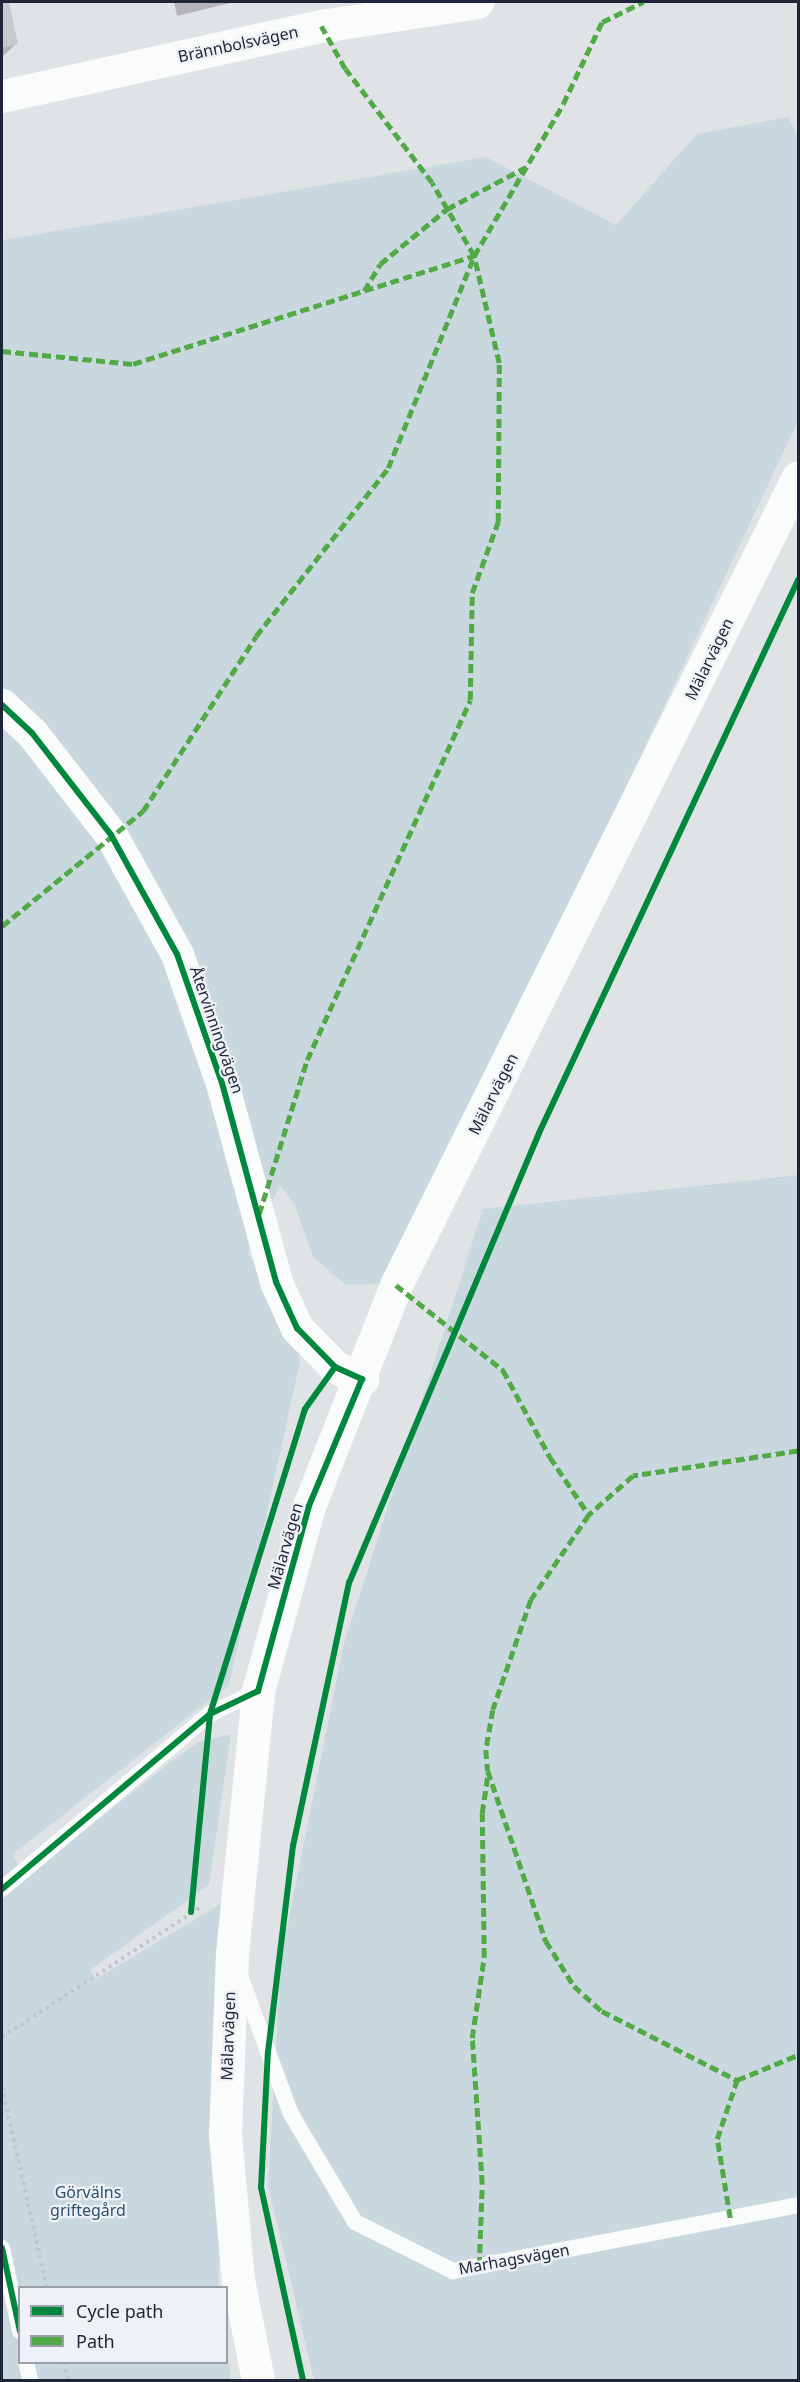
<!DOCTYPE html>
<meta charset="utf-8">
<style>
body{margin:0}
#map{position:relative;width:800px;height:2382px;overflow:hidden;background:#e0e3e6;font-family:"Noto Sans",sans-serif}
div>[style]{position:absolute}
.green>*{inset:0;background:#c9d8df}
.shadow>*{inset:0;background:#0003}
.building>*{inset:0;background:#c7c9ce}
.path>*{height:4px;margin-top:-2px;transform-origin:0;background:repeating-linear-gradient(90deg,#c2c4cb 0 3px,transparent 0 7.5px)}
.service>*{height:16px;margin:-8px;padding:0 8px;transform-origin:8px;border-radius:8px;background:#fafbfb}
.minor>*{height:33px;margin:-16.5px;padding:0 16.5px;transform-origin:16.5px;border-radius:16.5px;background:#fafbfb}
.tertiary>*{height:33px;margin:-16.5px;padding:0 16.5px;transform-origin:16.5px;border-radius:16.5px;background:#fafbfb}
.quiet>*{height:4.5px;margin-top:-2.25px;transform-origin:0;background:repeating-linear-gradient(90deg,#52aa46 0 9px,transparent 0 13.5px)}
.cycleway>*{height:6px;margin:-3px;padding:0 3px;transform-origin:3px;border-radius:3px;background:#00873e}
span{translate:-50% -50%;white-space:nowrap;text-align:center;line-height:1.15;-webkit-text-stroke:4.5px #eef1f6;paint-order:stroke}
.street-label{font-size:16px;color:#1f2538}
.park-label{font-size:16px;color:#2b516e}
.frame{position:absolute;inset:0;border:3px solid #1f2538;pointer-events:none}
.legend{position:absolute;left:18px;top:2286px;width:210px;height:78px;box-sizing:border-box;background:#eef1f6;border:2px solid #9b9faa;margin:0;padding:8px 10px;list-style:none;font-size:18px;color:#1f2538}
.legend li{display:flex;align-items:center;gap:12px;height:30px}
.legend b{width:30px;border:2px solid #9b9faa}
</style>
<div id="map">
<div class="green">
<div style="clip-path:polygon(788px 117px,798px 136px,798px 421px,506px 1043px,383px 1284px,346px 1285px,313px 1257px,294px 1203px,280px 1185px,248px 1253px,294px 1319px,300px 1362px,229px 1685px,12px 1855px,27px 1876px,178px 1756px,199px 1742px,231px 1734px,209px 1885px,90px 1970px,96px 1979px,225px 1901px,231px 1903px,218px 2287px,20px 2288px,20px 2362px,226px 2362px,227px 2349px,231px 2380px,2px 2380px,2px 240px,486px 157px,616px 225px,697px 134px)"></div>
<div style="clip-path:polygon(798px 1175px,798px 2380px,314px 2380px,268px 2185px,281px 1958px,343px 1647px,483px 1209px)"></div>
</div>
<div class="shadow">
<div style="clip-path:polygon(2px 2px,8px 2px,16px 44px,2px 57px)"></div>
<div style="clip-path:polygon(174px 2px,234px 2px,177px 16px)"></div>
</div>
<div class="building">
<div style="clip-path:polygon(2px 2px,9px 2px,18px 44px,2px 48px)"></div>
</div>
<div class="path">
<div style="left:2px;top:2037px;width:239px;rotate:-33.2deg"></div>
<div style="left:2px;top:2087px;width:206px;rotate:77.4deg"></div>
<div style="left:64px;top:2362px;width:18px;rotate:77deg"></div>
</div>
<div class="service">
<div style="left:2px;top:1889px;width:272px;rotate:-40.1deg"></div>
<div style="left:210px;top:1714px;width:53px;rotate:-25.6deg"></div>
<div style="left:239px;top:1973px;width:150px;rotate:69.8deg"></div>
<div style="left:291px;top:2114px;width:126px;rotate:59.3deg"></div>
<div style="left:355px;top:2222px;width:110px;rotate:26.6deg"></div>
<div style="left:453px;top:2271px;width:351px;rotate:-10.8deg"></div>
<div style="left:2px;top:2248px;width:85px;rotate:77.8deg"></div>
<div style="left:26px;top:2362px;width:18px;rotate:77deg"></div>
</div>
<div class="minor">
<div style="left:2px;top:96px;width:327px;rotate:-12.4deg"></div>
<div style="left:321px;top:26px;width:158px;rotate:-8.7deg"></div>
<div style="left:2px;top:705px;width:41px;rotate:43deg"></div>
<div style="left:32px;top:733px;width:129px;rotate:52.2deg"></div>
<div style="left:111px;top:835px;width:136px;rotate:61deg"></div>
<div style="left:177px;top:954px;width:137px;rotate:70.8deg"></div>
<div style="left:222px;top:1083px;width:206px;rotate:74.8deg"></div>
<div style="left:276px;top:1282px;width:51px;rotate:65.5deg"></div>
<div style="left:297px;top:1328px;width:54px;rotate:45.7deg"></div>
<div style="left:335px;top:1367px;width:30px;rotate:24deg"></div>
</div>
<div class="tertiary">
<div style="left:258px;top:2380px;width:102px;rotate:-101.3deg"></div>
<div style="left:238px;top:2280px;width:146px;rotate:-95.1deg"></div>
<div style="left:225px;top:2135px;width:182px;rotate:-87.8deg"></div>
<div style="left:232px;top:1953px;width:263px;rotate:-84.3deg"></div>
<div style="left:258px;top:1691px;width:192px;rotate:-74.6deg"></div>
<div style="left:309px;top:1506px;width:238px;rotate:-68.5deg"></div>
<div style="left:396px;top:1285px;width:902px;rotate:-63.55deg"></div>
</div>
<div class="quiet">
<div style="left:364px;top:291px;width:31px;rotate:-59deg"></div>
<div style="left:380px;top:264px;width:87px;rotate:-39.4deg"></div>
<div style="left:447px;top:209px;width:89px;rotate:-28deg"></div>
<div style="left:2px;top:351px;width:132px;rotate:5.7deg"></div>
<div style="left:133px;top:364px;width:358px;rotate:-17.6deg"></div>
<div style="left:2px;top:926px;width:182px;rotate:-39.2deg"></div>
<div style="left:143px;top:811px;width:208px;rotate:-57.1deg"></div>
<div style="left:256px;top:636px;width:214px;rotate:-51.8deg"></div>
<div style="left:388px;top:468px;width:229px;rotate:-67.9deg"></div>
<div style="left:474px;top:256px;width:176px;rotate:-59.6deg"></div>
<div style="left:563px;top:104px;width:91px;rotate:-64.6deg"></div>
<div style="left:602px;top:22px;width:46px;rotate:-26deg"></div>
<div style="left:259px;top:1214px;width:161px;rotate:-72.7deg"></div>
<div style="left:307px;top:1060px;width:395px;rotate:-65.6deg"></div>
<div style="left:470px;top:700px;width:107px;rotate:-88.9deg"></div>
<div style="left:472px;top:593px;width:76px;rotate:-69.9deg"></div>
<div style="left:498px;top:522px;width:159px;rotate:-89.6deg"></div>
<div style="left:499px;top:363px;width:110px;rotate:-103.2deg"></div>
<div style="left:474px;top:256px;width:84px;rotate:-119.9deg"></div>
<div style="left:432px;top:183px;width:143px;rotate:-127.3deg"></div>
<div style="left:345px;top:69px;width:49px;rotate:-119.2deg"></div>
<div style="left:396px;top:1285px;width:137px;rotate:38.5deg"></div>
<div style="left:503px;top:1370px;width:99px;rotate:61.6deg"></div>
<div style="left:550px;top:1457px;width:70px;rotate:56.1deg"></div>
<div style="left:798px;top:1451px;width:167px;rotate:171.4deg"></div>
<div style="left:633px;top:1476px;width:59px;rotate:138.4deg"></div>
<div style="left:589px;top:1515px;width:103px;rotate:124.3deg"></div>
<div style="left:531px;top:1600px;width:116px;rotate:109.1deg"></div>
<div style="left:493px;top:1710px;width:41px;rotate:99.9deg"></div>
<div style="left:486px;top:1750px;width:21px;rotate:85deg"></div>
<div style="left:488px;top:1771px;width:180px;rotate:71.2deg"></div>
<div style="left:546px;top:1941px;width:53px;rotate:58.1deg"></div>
<div style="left:574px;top:1986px;width:38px;rotate:42deg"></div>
<div style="left:602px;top:2011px;width:152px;rotate:27.1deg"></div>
<div style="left:737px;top:2080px;width:66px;rotate:-22.3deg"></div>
<div style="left:730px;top:2218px;width:80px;rotate:-99.3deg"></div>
<div style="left:717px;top:2139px;width:62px;rotate:-71.3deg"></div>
<div style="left:479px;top:2266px;width:82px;rotate:-87.9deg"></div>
<div style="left:482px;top:2184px;width:146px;rotate:-93.9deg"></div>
<div style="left:472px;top:2038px;width:82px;rotate:-81.6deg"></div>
<div style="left:484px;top:1957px;width:144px;rotate:-90.8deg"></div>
<div style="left:482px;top:1813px;width:40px;rotate:-81.5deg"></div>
</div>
<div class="cycleway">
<div style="left:2px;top:705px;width:41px;rotate:43deg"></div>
<div style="left:32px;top:733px;width:129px;rotate:52.2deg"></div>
<div style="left:111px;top:835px;width:136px;rotate:61deg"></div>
<div style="left:177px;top:954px;width:137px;rotate:70.8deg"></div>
<div style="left:222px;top:1083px;width:206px;rotate:74.8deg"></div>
<div style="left:276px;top:1282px;width:51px;rotate:65.5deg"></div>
<div style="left:297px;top:1328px;width:54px;rotate:45.7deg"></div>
<div style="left:335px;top:1367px;width:30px;rotate:24deg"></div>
<div style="left:362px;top:1379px;width:138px;rotate:112.7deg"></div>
<div style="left:309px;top:1506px;width:192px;rotate:105.4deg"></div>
<div style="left:258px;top:1691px;width:53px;rotate:154.4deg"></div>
<div style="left:210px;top:1714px;width:272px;rotate:139.9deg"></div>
<div style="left:191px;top:1912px;width:199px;rotate:-84.5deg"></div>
<div style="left:210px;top:1714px;width:319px;rotate:-72.7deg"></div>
<div style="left:305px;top:1409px;width:52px;rotate:-54.5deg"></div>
<div style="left:2px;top:2248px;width:85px;rotate:77.8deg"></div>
<div style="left:303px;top:2380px;width:197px;rotate:-102.3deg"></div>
<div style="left:261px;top:2188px;width:136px;rotate:-87.1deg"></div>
<div style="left:268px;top:2052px;width:208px;rotate:-83.1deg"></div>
<div style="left:293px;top:1846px;width:269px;rotate:-78deg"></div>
<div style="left:349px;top:1583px;width:488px;rotate:-67.1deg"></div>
<div style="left:539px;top:1133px;width:611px;rotate:-64.9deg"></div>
</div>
<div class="street-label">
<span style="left:238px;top:44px;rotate:-12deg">Brännbolsvägen</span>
<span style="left:709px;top:659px;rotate:-64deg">Mälarvägen</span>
<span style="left:217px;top:1030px;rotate:71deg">Återvinningvägen</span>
<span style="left:493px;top:1094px;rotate:-63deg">Mälarvägen</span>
<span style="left:285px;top:1546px;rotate:-74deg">Mälarvägen</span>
<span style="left:228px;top:2036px;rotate:-88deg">Mälarvägen</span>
<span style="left:514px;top:2259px;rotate:-10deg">Marhagsvägen</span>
</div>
<div class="park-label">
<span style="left:88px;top:2201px">Görvälns<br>griftegård</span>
</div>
<div class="frame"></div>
<ul class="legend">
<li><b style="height:8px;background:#00873e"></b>Cycle path</li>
<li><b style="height:8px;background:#52aa46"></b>Path</li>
</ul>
</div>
